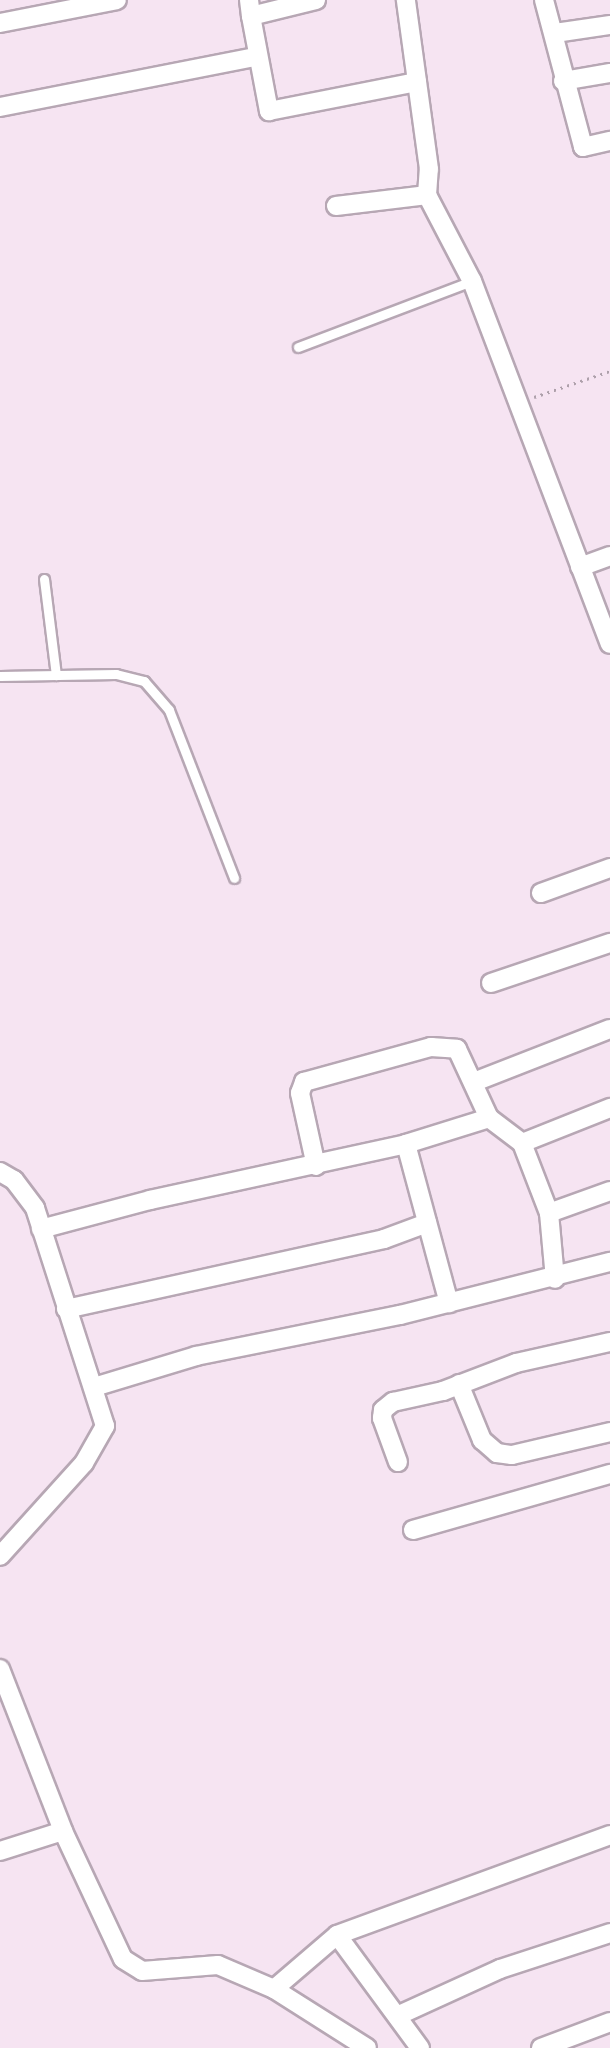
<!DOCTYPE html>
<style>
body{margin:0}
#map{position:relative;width:610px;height:2048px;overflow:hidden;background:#f6e4f2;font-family:Inter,sans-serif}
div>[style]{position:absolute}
.path>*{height:2.5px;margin-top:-1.25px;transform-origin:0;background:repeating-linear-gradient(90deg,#aea0ab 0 2px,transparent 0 7px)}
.roads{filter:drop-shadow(2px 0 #b7a7b4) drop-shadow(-2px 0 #b7a7b4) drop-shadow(0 2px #b7a7b4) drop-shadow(0 -2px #b7a7b4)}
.lane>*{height:9px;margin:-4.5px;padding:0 4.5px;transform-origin:4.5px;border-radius:4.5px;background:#fff}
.street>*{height:18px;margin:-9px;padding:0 9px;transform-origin:9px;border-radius:9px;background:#fff}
span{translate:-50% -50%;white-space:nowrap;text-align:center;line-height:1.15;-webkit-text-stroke:5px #fef4fc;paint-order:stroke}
</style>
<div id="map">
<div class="path">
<div style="left:534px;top:397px;width:80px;rotate:-18.9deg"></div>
</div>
<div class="roads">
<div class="lane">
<div style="left:298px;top:347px;width:186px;rotate:-20.8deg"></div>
<div style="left:44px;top:579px;width:97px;rotate:82.9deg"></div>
<div style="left:0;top:676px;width:116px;rotate:-1deg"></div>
<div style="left:116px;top:674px;width:29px;rotate:14deg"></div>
<div style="left:144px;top:681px;width:38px;rotate:49deg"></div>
<div style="left:169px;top:710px;width:180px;rotate:68.8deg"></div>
</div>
<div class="street">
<div style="left:249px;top:0;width:16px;rotate:83deg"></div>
<div style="left:251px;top:16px;width:67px;rotate:-13.8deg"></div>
<div style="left:544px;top:0;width:152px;rotate:75.1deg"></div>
<div style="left:583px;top:147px;width:28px;rotate:-13deg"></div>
<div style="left:251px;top:16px;width:97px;rotate:79.3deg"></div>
<div style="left:269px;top:111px;width:151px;rotate:-11.1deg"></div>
<div style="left:0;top:23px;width:119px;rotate:-11.1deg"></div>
<div style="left:555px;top:33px;width:56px;rotate:-8.3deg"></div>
<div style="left:563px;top:81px;width:48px;rotate:-9.7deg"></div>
<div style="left:0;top:107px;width:261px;rotate:-11.1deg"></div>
<div style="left:427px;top:195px;width:97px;rotate:62.4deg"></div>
<div style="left:472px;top:281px;width:388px;rotate:69.2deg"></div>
<div style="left:336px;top:206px;width:92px;rotate:-6.9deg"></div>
<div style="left:427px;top:195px;width:26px;rotate:-86deg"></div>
<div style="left:429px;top:169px;width:171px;rotate:-97.8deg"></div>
<div style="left:580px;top:567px;width:32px;rotate:-20deg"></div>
<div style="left:541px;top:893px;width:73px;rotate:-19.9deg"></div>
<div style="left:491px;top:983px;width:126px;rotate:-18.6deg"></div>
<div style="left:474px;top:1082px;width:146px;rotate:-21.3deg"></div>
<div style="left:522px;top:1143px;width:95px;rotate:-21.7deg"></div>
<div style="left:406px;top:1144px;width:87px;rotate:-17.4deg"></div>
<div style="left:316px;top:1166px;width:75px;rotate:-102.4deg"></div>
<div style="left:300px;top:1093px;width:12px;rotate:-70deg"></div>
<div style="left:304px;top:1082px;width:132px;rotate:-15.4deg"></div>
<div style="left:431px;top:1047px;width:26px;rotate:4deg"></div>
<div style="left:457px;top:1049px;width:76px;rotate:65.1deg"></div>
<div style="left:489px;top:1118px;width:41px;rotate:37.1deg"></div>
<div style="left:522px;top:1143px;width:75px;rotate:68.9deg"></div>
<div style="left:549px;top:1213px;width:66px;rotate:84.8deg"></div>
<div style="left:0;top:1172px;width:16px;rotate:30deg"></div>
<div style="left:14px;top:1180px;width:35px;rotate:53deg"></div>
<div style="left:35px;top:1208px;width:229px;rotate:72.2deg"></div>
<div style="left:105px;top:1426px;width:43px;rotate:119.6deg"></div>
<div style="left:84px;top:1463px;width:125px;rotate:132.1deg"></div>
<div style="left:549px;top:1213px;width:65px;rotate:-19.8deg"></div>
<div style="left:41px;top:1229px;width:113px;rotate:-14.9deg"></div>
<div style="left:150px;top:1200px;width:262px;rotate:-12.3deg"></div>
<div style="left:406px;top:1144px;width:165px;rotate:74.9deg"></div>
<div style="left:66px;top:1309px;width:326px;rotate:-12.4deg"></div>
<div style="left:384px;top:1239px;width:46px;rotate:-20.4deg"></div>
<div style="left:459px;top:1384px;width:61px;rotate:67.7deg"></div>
<div style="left:482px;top:1440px;width:20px;rotate:41deg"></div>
<div style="left:497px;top:1453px;width:15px;rotate:8deg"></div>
<div style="left:512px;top:1455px;width:101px;rotate:-13.2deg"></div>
<div style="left:94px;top:1387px;width:107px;rotate:-16.9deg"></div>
<div style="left:196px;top:1356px;width:208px;rotate:-11.4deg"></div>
<div style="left:400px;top:1315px;width:217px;rotate:-14.2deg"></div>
<div style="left:398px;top:1462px;width:47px;rotate:-110deg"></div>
<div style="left:382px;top:1418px;width:8px;rotate:-83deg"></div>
<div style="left:383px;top:1410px;width:13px;rotate:-39deg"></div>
<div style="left:393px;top:1402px;width:51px;rotate:-12.4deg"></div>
<div style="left:443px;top:1391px;width:78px;rotate:-21deg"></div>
<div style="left:516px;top:1363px;width:96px;rotate:-12.6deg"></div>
<div style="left:413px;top:1530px;width:205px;rotate:-15.9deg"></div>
<div style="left:0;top:1669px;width:174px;rotate:68.7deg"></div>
<div style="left:63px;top:1831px;width:141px;rotate:64.9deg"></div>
<div style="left:123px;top:1959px;width:22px;rotate:32deg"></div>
<div style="left:142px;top:1971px;width:76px;rotate:-4.5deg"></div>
<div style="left:218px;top:1965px;width:61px;rotate:23.2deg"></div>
<div style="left:274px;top:1989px;width:110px;rotate:32.4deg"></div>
<div style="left:0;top:1851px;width:66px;rotate:-17.6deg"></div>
<div style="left:274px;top:1989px;width:83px;rotate:-40.6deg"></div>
<div style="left:397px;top:2016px;width:113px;rotate:-24.5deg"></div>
<div style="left:500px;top:1969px;width:116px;rotate:-18.1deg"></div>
<div style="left:420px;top:2048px;width:140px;rotate:-126.3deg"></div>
<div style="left:337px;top:1935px;width:291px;rotate:-20.1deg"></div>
<div style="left:541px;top:2048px;width:74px;rotate:-20.6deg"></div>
</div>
</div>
</div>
